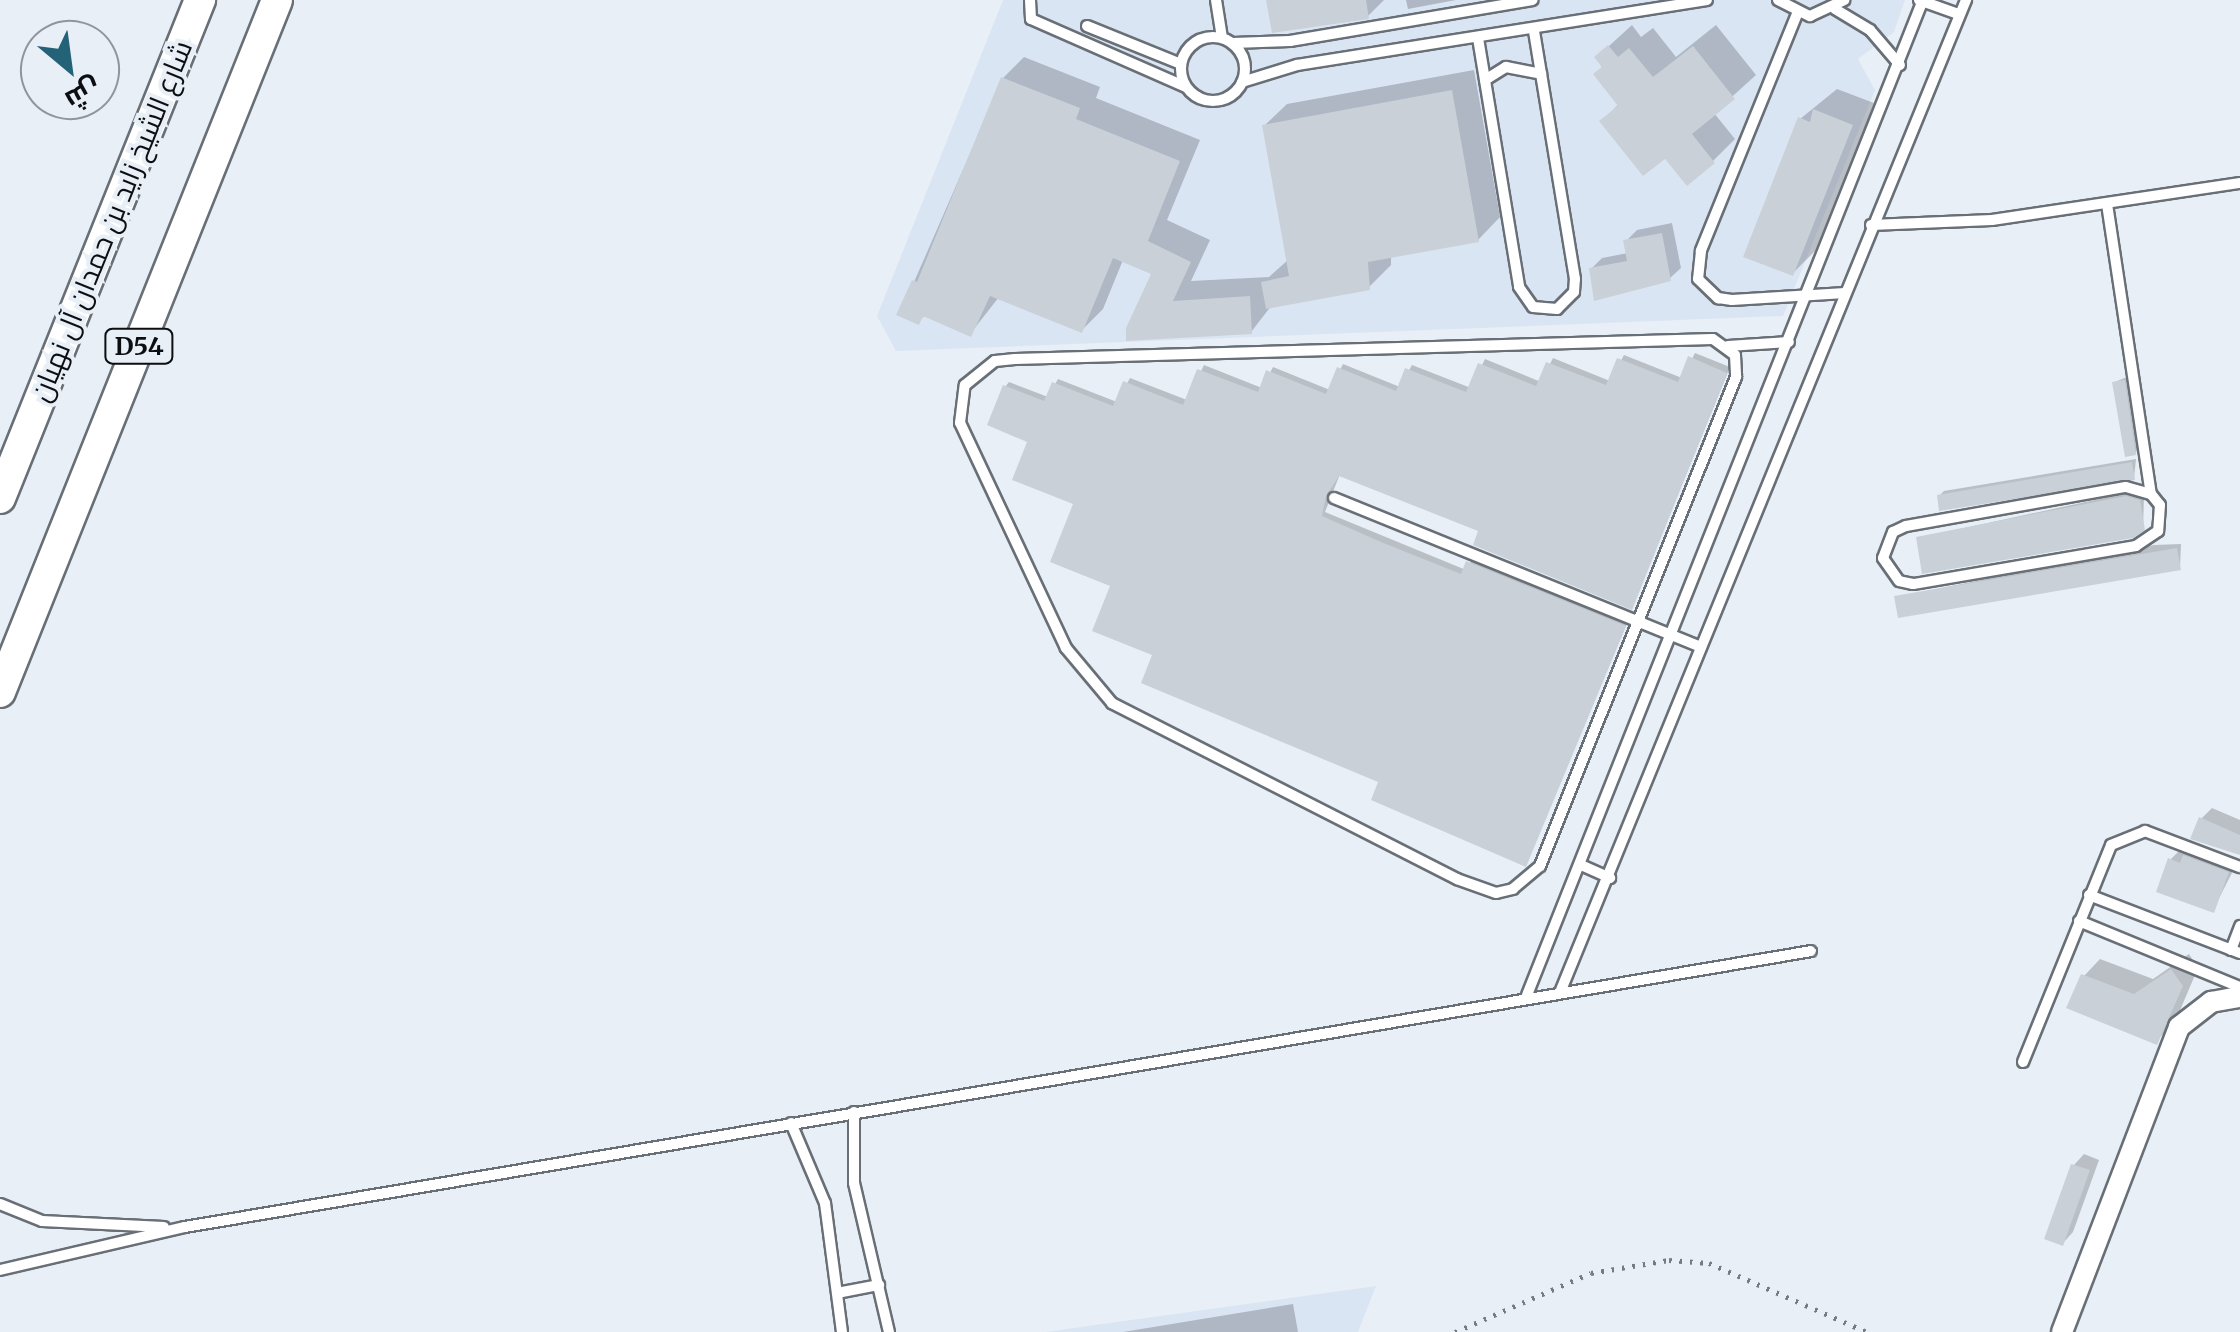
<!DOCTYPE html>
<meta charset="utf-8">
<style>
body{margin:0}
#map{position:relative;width:2240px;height:1332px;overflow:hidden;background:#e8eff7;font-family:Merriweather,Cairo,serif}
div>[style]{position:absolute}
.built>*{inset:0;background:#dae5f4}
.shadow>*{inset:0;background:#0003}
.building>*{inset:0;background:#c9d0d7}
.path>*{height:5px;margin-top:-2.5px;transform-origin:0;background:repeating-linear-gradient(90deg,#777b81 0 2.5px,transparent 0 10.5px)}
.roads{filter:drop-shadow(2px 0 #696f76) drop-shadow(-2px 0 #696f76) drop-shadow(0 2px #696f76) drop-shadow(0 -2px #696f76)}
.lane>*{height:10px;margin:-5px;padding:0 5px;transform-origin:5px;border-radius:5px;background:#fff}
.lane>.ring{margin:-5px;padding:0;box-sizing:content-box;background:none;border:10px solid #fff;border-radius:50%}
.street>*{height:20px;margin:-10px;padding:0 10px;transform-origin:10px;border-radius:10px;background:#fff}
.primary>*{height:30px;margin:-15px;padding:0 15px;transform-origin:15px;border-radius:15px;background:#fff}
span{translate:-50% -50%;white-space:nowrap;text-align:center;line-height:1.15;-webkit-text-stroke:8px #e8eff7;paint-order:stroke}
.shield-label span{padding:2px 8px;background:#e8eff7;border:2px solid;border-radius:8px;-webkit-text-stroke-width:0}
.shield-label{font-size:25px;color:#0c0e11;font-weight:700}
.street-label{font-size:28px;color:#0c0e11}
.north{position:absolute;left:20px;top:20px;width:100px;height:100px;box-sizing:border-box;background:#e8eff7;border:2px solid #90959b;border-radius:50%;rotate:151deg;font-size:28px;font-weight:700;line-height:40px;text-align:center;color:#0c0e11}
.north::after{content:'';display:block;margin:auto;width:35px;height:45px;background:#246278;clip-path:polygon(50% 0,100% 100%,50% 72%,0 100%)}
</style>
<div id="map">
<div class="built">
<div style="clip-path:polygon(1003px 0,1905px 0,1894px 32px,1858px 59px,1875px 90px,1783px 316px,896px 351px,877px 316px)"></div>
<div style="clip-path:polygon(1376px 1286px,1358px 1332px,1045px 1332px)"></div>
</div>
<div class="shadow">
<div style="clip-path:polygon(1269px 0,1384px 0,1368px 16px)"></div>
<div style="clip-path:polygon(1406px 0,1456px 0,1408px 9px)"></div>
<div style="clip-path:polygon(1632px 25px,1641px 37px,1653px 28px,1676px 57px,1716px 25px,1756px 75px,1714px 113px,1735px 139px,1713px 161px,1666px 155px,1602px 121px,1619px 104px,1597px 57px)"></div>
<div style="clip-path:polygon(1024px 57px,1100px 87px,1096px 98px,1200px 140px,1167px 220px,1210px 240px,1191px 281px,1269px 277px,1288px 260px,1264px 126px,1287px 104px,1474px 70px,1500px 217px,1478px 240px,1391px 255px,1391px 265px,1369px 287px,1272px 305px,1251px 332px,1129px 339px,1154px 272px,1123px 260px,1103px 309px,1082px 330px,999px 297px,970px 334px,926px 314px,918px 322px,914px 282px,1003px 78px)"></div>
<div style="clip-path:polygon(1837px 89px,1874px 103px,1815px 251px,1793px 273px,1800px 119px)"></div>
<div style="clip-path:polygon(1672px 223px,1681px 268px,1670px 278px,1591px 269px,1602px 258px,1628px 253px,1626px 241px,1637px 230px)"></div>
<div style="clip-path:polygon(1695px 353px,1730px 367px,1632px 607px,1481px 530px,1340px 474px,1325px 512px,1466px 570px,1473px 558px,1628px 621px,1525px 864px,1155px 653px,1113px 584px,1076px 503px,1031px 441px,1005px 387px,1009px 382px,1048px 397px,1058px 379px,1117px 402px,1130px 378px,1187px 400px,1204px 365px,1262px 388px,1273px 367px,1330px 390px,1343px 364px,1400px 387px,1412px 365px,1471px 388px,1485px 359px,1541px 382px,1553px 358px,1610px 381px,1624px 355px,1682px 378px)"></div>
<div style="clip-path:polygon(2129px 376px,2140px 448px,2135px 453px,2115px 382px)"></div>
<div style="clip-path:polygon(2136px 459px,2134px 478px,1939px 496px,1944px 491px)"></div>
<div style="clip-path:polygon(2132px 492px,2144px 496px,2143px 528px,1918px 538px)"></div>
<div style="clip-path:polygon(2181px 544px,2180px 568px,1897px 597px,2154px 545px)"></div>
<div style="clip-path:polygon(2212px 808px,2240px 820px,2240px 854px,2201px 819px)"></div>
<div style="clip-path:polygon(2181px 849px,2238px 861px,2213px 910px,2170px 860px)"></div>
<div style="clip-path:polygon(2189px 954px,2198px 968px,2175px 1022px,2158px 1039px,2084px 976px,2100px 959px,2153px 979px)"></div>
<div style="clip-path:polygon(2084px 1154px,2099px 1160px,2073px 1232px,2063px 1243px,2074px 1165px)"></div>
<div style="clip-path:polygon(1293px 1304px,1298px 1332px,1123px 1332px)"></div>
</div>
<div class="building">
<div style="clip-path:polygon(1266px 0,1366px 0,1369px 19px,1272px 33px)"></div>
<div style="clip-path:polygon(1608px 45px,1618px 57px,1629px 48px,1653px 77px,1693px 46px,1735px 99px,1692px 134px,1715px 163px,1687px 186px,1665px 159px,1643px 176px,1599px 121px,1618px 106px,1593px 74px,1602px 67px,1594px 57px)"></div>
<div style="clip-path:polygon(1001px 77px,1080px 108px,1076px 119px,1180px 161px,1148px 241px,1191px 262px,1173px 301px,1250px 296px,1252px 334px,1126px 341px,1126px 328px,1151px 274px,1113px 258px,1082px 333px,990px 296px,971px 337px,923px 316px,919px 325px,896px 315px,912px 280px,917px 282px)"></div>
<div style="clip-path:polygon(1452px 90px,1479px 242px,1368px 262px,1370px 290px,1266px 309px,1261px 282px,1289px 276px,1262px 125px)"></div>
<div style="clip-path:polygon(1813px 109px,1853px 125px,1793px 276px,1743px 257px,1798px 117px,1810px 122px)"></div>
<div style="clip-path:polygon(1662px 233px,1671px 281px,1594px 301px,1589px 268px,1627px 261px,1623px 240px)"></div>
<div style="clip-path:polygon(1688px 356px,1727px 373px,1632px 610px,1473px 545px,1478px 531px,1339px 476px,1326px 496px,1322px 516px,1381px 542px,1461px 574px,1466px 561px,1626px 626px,1526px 867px,1371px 800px,1378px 782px,1141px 683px,1152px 655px,1092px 631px,1110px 586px,1050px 562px,1073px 504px,1012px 480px,1027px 442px,987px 425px,1003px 385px,1044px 401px,1052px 382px,1113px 406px,1123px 381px,1183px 405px,1197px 369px,1258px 392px,1266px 370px,1326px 394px,1337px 367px,1396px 391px,1405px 368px,1466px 392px,1478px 363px,1536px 386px,1546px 362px,1606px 385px,1617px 358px,1678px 382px)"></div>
<div style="clip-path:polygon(2125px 380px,2136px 455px,2125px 457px,2112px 382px)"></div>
<div style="clip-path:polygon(2132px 462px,2135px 480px,1939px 511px,1937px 495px)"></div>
<div style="clip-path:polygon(2126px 496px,2140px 500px,2145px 530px,2133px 538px,1922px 574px,1916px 537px)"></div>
<div style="clip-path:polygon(2177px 548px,2181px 570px,1898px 618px,1894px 596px)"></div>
<div style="clip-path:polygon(2199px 817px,2240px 835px,2240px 855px,2190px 839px)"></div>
<div style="clip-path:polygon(2183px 855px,2229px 872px,2214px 913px,2156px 892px,2168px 858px,2180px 863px)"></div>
<div style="clip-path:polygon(2171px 969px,2183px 986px,2157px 1045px,2066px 1008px,2081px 974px,2134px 994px)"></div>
<div style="clip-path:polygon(2071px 1164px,2090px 1170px,2063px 1246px,2044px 1239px)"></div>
</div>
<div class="path">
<div style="left:1455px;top:1332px;width:148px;rotate:-23.5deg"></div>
<div style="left:1591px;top:1273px;width:79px;rotate:-9.5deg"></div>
<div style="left:1669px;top:1260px;width:40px;rotate:4.3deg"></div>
<div style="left:1709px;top:1263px;width:172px;rotate:23.6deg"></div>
</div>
<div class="roads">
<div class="lane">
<div style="left:1030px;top:0;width:19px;rotate:87deg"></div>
<div style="left:1031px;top:19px;width:169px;rotate:23.7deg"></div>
<div style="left:1216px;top:0;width:38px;rotate:81deg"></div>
<div style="left:1778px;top:0;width:36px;rotate:27deg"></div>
<div style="left:1810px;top:16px;width:38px;rotate:-25deg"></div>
<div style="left:1919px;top:0;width:41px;rotate:19.7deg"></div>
<div style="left:1835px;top:9px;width:41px;rotate:31deg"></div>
<div style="left:1870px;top:30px;width:46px;rotate:49.4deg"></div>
<div style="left:1797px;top:14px;width:256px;rotate:112.1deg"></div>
<div style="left:1701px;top:251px;width:28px;rotate:96deg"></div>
<div style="left:1698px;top:279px;width:28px;rotate:44deg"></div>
<div style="left:1718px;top:298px;width:14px;rotate:8deg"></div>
<div style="left:1732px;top:300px;width:113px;rotate:-3.5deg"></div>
<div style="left:1087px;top:26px;width:101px;rotate:22deg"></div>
<div class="ring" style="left:1181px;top:37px;width:54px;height:54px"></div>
<div style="left:1478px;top:38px;width:252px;rotate:80.6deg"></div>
<div style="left:1519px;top:287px;width:24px;rotate:55deg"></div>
<div style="left:1533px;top:307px;width:24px;rotate:5deg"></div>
<div style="left:1557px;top:309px;width:24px;rotate:-45deg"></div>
<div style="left:1574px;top:292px;width:13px;rotate:-86deg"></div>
<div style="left:1575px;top:279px;width:252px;rotate:-99.4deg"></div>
<div style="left:1233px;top:43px;width:57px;rotate:-2deg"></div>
<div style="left:1290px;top:41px;width:246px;rotate:-9.6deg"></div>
<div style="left:1485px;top:80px;width:25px;rotate:-32deg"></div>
<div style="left:1506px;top:67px;width:36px;rotate:11deg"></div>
<div style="left:1242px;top:82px;width:58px;rotate:-17.2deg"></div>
<div style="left:1297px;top:65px;width:415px;rotate:-9deg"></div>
<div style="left:2107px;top:204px;width:293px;rotate:81.4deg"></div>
<div style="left:1871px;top:225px;width:121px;rotate:-2.4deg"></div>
<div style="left:1992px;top:220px;width:251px;rotate:-8.5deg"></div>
<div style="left:1713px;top:339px;width:27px;rotate:36deg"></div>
<div style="left:1735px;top:355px;width:22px;rotate:87deg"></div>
<div style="left:1736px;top:377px;width:527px;rotate:111.84deg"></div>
<div style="left:1540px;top:866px;width:35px;rotate:140deg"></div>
<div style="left:1513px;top:889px;width:17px;rotate:167deg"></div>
<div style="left:1496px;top:893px;width:41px;rotate:-160.3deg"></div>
<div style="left:1457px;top:879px;width:387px;rotate:-153deg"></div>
<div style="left:1112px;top:703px;width:72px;rotate:-129.9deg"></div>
<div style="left:1066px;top:648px;width:249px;rotate:-115.2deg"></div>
<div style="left:960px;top:423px;width:38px;rotate:-83deg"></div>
<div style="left:965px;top:385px;width:38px;rotate:-39deg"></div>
<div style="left:995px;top:361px;width:20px;rotate:-6deg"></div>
<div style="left:1015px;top:359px;width:698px;rotate:-1.64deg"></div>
<div style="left:1728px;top:346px;width:61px;rotate:-3.8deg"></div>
<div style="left:2126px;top:487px;width:26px;rotate:16deg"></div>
<div style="left:2151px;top:494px;width:14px;rotate:51deg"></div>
<div style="left:2160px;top:505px;width:26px;rotate:94deg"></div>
<div style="left:2158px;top:531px;width:27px;rotate:146deg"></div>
<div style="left:2136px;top:546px;width:226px;rotate:170.3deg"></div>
<div style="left:1913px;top:584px;width:14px;rotate:-168deg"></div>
<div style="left:1899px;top:581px;width:28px;rotate:-125deg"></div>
<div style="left:1883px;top:558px;width:28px;rotate:-69deg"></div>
<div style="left:1893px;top:532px;width:14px;rotate:-25deg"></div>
<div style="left:1906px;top:526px;width:223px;rotate:-10.1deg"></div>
<div style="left:1334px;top:498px;width:396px;rotate:22.1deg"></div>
<div style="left:1581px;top:865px;width:32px;rotate:24deg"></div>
<div style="left:2089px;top:895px;width:162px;rotate:21deg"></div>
<div style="left:2079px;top:921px;width:174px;rotate:22.3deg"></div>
<div style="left:2231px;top:950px;width:26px;rotate:-69deg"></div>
<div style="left:1561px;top:990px;width:1070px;rotate:-67.75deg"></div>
<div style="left:1527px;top:995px;width:1071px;rotate:-68.3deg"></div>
<div style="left:2023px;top:1062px;width:234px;rotate:-67.9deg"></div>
<div style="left:2111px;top:845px;width:37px;rotate:-22deg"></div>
<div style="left:2145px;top:831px;width:102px;rotate:20.8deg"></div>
<div style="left:854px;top:1112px;width:71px;rotate:90deg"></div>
<div style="left:854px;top:1183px;width:153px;rotate:76.8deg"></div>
<div style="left:791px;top:1123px;width:87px;rotate:67deg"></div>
<div style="left:825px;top:1203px;width:130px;rotate:82.5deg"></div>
<div style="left:0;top:1204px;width:45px;rotate:22deg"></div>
<div style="left:42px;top:1221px;width:122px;rotate:2.8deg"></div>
<div style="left:0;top:1270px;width:190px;rotate:-13.1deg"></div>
<div style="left:185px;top:1227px;width:1649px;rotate:-9.63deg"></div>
<div style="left:837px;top:1293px;width:43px;rotate:-10.8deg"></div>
</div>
<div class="street">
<div style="left:2062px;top:1332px;width:327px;rotate:-69deg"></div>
<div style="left:2179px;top:1027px;width:41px;rotate:-38deg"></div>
<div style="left:2211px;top:1002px;width:29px;rotate:-10deg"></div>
</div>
<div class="primary">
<div style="left:0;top:498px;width:537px;rotate:-68.12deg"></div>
<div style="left:0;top:692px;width:745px;rotate:-68.18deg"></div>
</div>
</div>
<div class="shield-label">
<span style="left:139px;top:346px">D54</span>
</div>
<div class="street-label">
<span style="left:111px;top:221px;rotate:-68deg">شارع الشيخ زايد بن حمدان آل نهيان</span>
</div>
<div class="north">ش</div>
</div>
